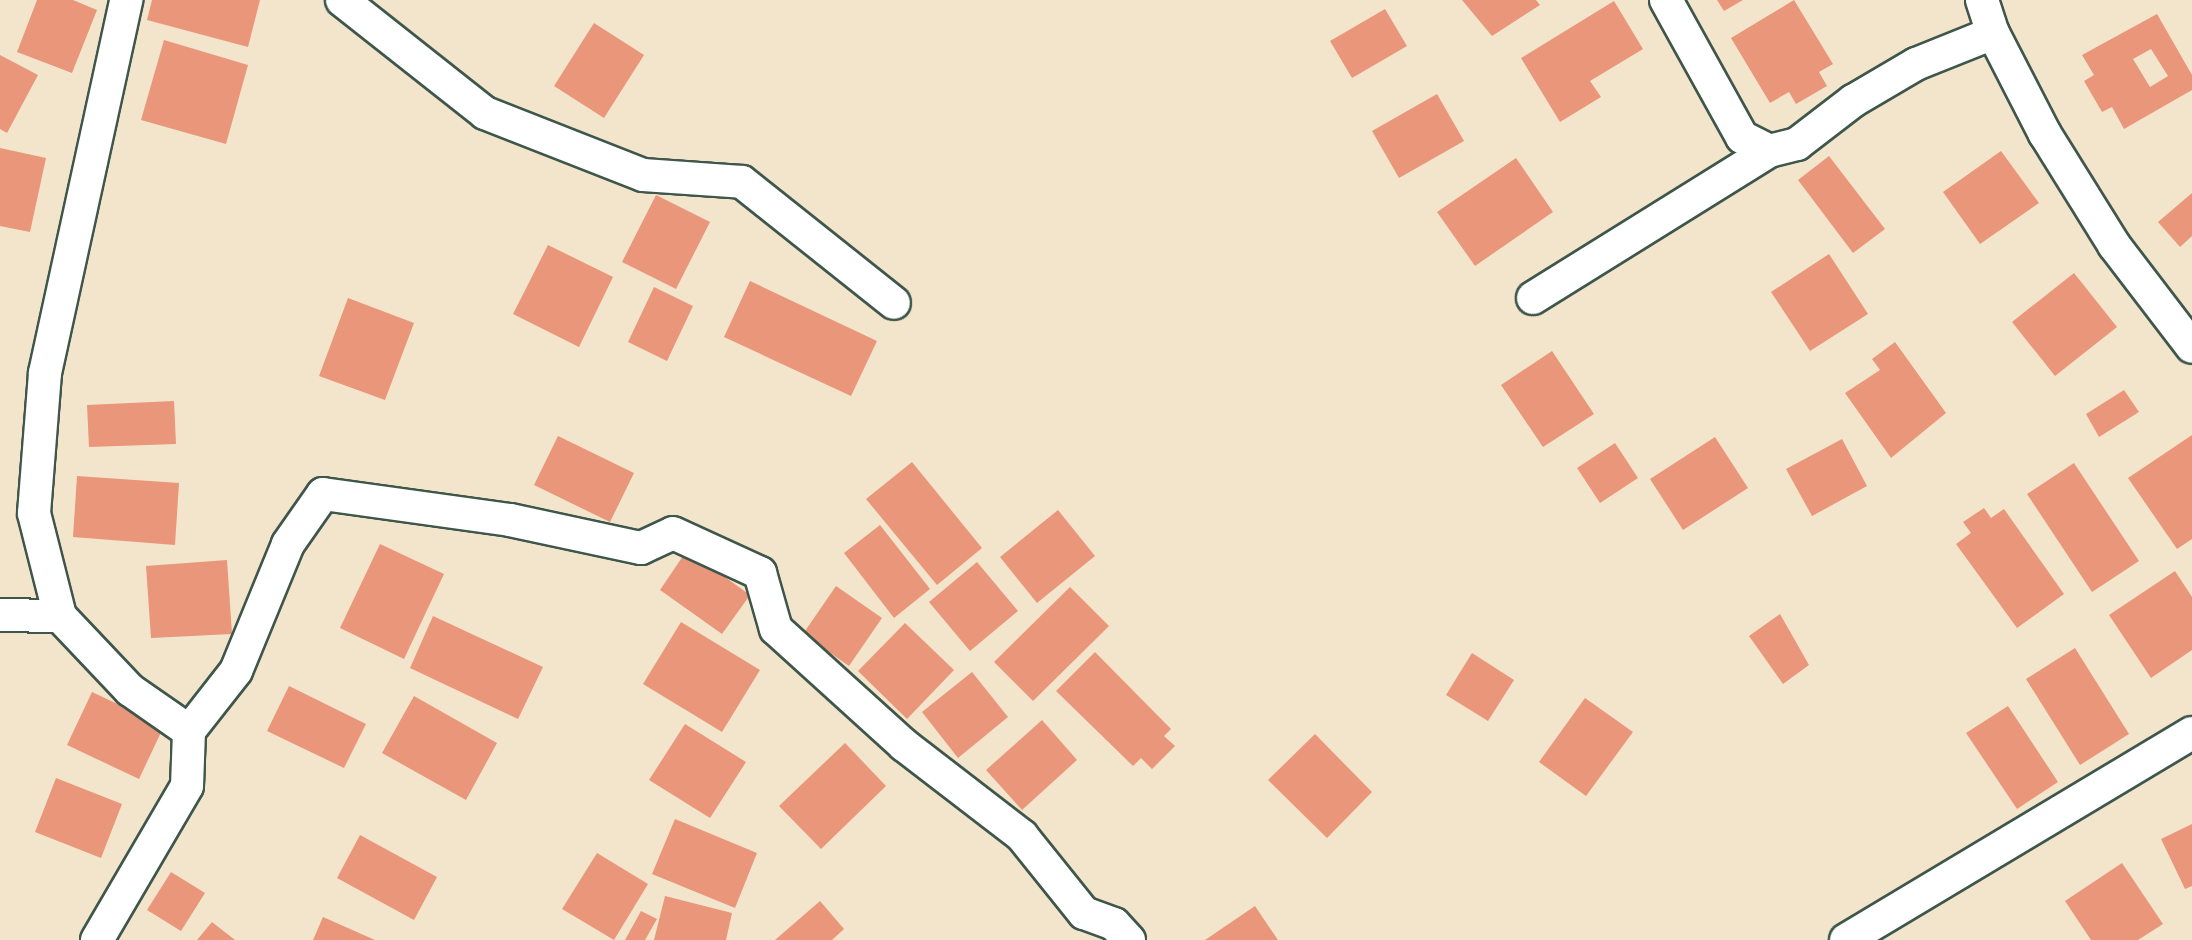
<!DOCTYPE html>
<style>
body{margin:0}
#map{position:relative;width:2192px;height:940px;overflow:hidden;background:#f2e5cb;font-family:Sriracha,sans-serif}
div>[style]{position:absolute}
.building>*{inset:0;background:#ea967b}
.roads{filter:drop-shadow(2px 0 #3f564b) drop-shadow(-2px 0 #3f564b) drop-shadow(0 2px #3f564b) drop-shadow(0 -2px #3f564b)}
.minor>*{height:32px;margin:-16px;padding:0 16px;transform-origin:16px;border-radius:16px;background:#fff}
span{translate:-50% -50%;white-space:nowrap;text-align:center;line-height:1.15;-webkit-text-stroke:7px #fff;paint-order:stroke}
</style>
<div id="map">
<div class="building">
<div style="clip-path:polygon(37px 0,73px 0,97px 10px,72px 73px,17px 52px)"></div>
<div style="clip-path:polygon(152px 0,260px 0,248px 47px,147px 20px)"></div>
<div style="clip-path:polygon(1462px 0,1536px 0,1540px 5px,1492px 36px)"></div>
<div style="clip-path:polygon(1717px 0,1743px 0,1724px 11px)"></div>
<div style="clip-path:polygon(1794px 0,1833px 64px,1819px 72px,1827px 86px,1796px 104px,1789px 92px,1770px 103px,1731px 38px)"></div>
<div style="clip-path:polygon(1614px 1px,1643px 49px,1590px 81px,1601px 97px,1560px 122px,1521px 58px)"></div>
<div style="clip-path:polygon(1385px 9px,1407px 46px,1352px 78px,1330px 41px)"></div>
<div style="clip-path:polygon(evenodd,2157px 14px,2192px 75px,2192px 90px,2124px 129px,2112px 107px,2102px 112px,2084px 81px,2094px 75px,2082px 55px,2157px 14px,2151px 49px,2168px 76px,2150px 87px,2133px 59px,2151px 49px)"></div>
<div style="clip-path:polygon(594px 23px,644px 55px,604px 118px,554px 86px)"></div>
<div style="clip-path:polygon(164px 40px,248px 65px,226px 144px,141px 120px)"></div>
<div style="clip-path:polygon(0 55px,38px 75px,7px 133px,0 129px)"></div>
<div style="clip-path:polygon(1437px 94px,1464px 141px,1399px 178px,1372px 131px)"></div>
<div style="clip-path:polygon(0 148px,46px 158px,30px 232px,0 226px)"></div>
<div style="clip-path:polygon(2001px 151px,2039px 203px,1980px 244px,1943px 192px)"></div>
<div style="clip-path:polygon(1829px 156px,1885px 229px,1853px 253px,1798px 180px)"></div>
<div style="clip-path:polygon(1516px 158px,1553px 212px,1475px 266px,1437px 212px)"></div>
<div style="clip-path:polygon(2192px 193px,2192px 236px,2180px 247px,2158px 222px)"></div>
<div style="clip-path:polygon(656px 195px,710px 222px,676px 289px,622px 262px)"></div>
<div style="clip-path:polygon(548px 245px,613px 277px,579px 347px,513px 314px)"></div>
<div style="clip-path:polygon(1829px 254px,1868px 314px,1810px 351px,1771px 292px)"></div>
<div style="clip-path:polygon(2074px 273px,2117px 327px,2055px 376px,2012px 322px)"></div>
<div style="clip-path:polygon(750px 281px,877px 341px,851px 396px,724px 337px)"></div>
<div style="clip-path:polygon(654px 287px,693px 306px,667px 361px,628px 342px)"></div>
<div style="clip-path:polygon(348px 298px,414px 323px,385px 400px,319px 376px)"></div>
<div style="clip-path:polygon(1895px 342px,1946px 413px,1891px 458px,1845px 393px,1880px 370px,1872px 359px)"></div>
<div style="clip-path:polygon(1552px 351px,1594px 414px,1543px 447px,1501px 385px)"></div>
<div style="clip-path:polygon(2124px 390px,2139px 412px,2099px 437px,2086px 414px)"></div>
<div style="clip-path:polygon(174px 401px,176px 444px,89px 447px,87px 405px)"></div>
<div style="clip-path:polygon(2192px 435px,2192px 539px,2177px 549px,2128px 478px)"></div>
<div style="clip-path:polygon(558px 436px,634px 473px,610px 522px,534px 485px)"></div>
<div style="clip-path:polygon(1715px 437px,1748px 488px,1683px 530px,1650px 479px)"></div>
<div style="clip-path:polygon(1842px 439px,1867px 486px,1812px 516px,1786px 469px)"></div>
<div style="clip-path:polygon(1615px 443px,1638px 478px,1600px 503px,1577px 468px)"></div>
<div style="clip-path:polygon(912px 462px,982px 548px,937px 585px,866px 499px)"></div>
<div style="clip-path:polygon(2074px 463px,2139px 561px,2092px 592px,2027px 494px)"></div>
<div style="clip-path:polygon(77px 476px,179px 483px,175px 545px,73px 537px)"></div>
<div style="clip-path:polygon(1984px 508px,1991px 518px,2004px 509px,2064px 594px,2017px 628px,1956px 544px,1971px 533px,1963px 522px)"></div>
<div style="clip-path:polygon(1058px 510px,1095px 556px,1037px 603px,1000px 557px)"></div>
<div style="clip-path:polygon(880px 525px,930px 589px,894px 618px,844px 553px)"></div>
<div style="clip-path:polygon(380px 544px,444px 574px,404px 659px,340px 628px)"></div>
<div style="clip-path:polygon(687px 550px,750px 595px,722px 634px,660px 590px)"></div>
<div style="clip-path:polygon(227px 560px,232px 634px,151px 638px,146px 566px)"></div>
<div style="clip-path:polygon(977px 562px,1018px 611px,970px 651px,929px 602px)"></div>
<div style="clip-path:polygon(2175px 571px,2192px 597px,2192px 650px,2151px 678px,2109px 615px)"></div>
<div style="clip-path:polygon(836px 586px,882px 618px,849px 666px,803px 634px)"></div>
<div style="clip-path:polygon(1070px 587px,1109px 626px,1033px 701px,994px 662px)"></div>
<div style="clip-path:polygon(1780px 614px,1809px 665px,1783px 684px,1749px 636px)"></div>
<div style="clip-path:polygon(433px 616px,543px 667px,518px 719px,410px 668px)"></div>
<div style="clip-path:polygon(681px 622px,760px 670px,722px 732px,643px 684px)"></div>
<div style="clip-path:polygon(905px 623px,954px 670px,907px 719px,858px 671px)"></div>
<div style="clip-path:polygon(2075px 648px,2129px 734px,2080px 765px,2026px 679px)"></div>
<div style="clip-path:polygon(1095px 652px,1171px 729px,1164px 736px,1175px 746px,1152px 769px,1141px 758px,1133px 766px,1056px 691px)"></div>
<div style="clip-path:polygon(1472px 653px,1514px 680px,1488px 721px,1446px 695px)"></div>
<div style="clip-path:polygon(972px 672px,1008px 717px,958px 758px,922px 712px)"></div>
<div style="clip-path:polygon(289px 686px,366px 724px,344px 768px,267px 731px)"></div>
<div style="clip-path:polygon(92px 692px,164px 726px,139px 779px,67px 745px)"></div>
<div style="clip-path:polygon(414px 696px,497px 743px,466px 800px,382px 753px)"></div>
<div style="clip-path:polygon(1585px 698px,1633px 732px,1586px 796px,1539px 762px)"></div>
<div style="clip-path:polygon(2008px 706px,2058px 782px,2017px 809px,1966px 733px)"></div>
<div style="clip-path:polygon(1042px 720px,1077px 760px,1022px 810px,986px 770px)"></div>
<div style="clip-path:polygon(685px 724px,746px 762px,710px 818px,649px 780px)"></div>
<div style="clip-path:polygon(1315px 734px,1372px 792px,1327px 838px,1268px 780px)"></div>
<div style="clip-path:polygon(845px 743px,886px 786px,821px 849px,779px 806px)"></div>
<div style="clip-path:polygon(56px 778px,122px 804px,101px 858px,35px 832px)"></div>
<div style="clip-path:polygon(675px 819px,757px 853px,735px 908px,652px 874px)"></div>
<div style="clip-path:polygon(2192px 824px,2192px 886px,2185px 889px,2161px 839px)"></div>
<div style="clip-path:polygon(360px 835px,437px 877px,414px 920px,337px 878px)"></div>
<div style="clip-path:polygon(597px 853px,648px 884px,614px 940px,562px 909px)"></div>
<div style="clip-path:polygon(2122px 863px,2163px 924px,2138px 940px,2091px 940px,2065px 901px)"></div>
<div style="clip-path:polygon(171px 872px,205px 893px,181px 931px,147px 910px)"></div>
<div style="clip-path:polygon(665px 896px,732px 913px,726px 940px,654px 940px)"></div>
<div style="clip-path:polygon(820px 901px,844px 929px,832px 940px,775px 940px)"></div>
<div style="clip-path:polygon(1255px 906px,1278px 940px,1205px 940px)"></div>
<div style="clip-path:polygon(641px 911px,657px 919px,645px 940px,625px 940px)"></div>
<div style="clip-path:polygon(323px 917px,375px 940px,313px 940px)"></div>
<div style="clip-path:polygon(212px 922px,235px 940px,197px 940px)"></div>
</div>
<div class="roads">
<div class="minor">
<div style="left:342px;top:0;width:182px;rotate:38.3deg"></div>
<div style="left:485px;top:113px;width:170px;rotate:21.4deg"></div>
<div style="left:643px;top:175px;width:99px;rotate:4deg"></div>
<div style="left:742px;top:182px;width:194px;rotate:38.5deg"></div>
<div style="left:1666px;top:0;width:157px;rotate:61deg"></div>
<div style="left:1742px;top:137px;width:30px;rotate:27deg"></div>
<div style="left:1769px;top:151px;width:29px;rotate:-14deg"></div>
<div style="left:1797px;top:144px;width:71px;rotate:-37.5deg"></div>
<div style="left:1853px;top:101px;width:73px;rotate:-30.4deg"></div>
<div style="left:1916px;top:64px;width:83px;rotate:-21.9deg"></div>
<div style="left:1982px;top:0;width:35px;rotate:72deg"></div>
<div style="left:1993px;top:33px;width:114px;rotate:62.8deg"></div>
<div style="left:2045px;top:134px;width:131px;rotate:58.1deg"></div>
<div style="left:2114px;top:245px;width:128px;rotate:52.6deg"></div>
<div style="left:1533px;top:298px;width:278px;rotate:-31.9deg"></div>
<div style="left:0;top:615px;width:60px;rotate:1deg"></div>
<div style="left:189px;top:731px;width:76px;rotate:-51.9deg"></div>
<div style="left:236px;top:671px;width:137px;rotate:-67.7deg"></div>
<div style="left:288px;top:544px;width:61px;rotate:-55deg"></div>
<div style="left:323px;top:494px;width:189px;rotate:7.9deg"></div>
<div style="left:510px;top:520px;width:134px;rotate:12.1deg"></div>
<div style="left:641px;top:548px;width:35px;rotate:-25deg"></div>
<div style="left:673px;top:533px;width:96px;rotate:24.7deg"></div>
<div style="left:760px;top:573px;width:58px;rotate:74.1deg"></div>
<div style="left:776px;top:629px;width:173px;rotate:42.2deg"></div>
<div style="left:904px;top:745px;width:149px;rotate:37.6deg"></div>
<div style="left:1022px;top:836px;width:99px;rotate:51.2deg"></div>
<div style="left:1084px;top:913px;width:32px;rotate:20deg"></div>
<div style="left:1114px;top:924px;width:22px;rotate:47deg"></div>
<div style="left:97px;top:940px;width:178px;rotate:-59.7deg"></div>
<div style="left:187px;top:786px;width:55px;rotate:-87.9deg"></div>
<div style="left:189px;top:731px;width:72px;rotate:-145.2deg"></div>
<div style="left:130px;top:690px;width:102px;rotate:-133.4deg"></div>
<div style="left:60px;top:616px;width:106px;rotate:-104.2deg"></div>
<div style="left:34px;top:513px;width:140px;rotate:-85.5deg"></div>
<div style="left:45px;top:373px;width:382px;rotate:-77.7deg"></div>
<div style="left:1846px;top:940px;width:403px;rotate:-30.9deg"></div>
</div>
</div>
</div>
